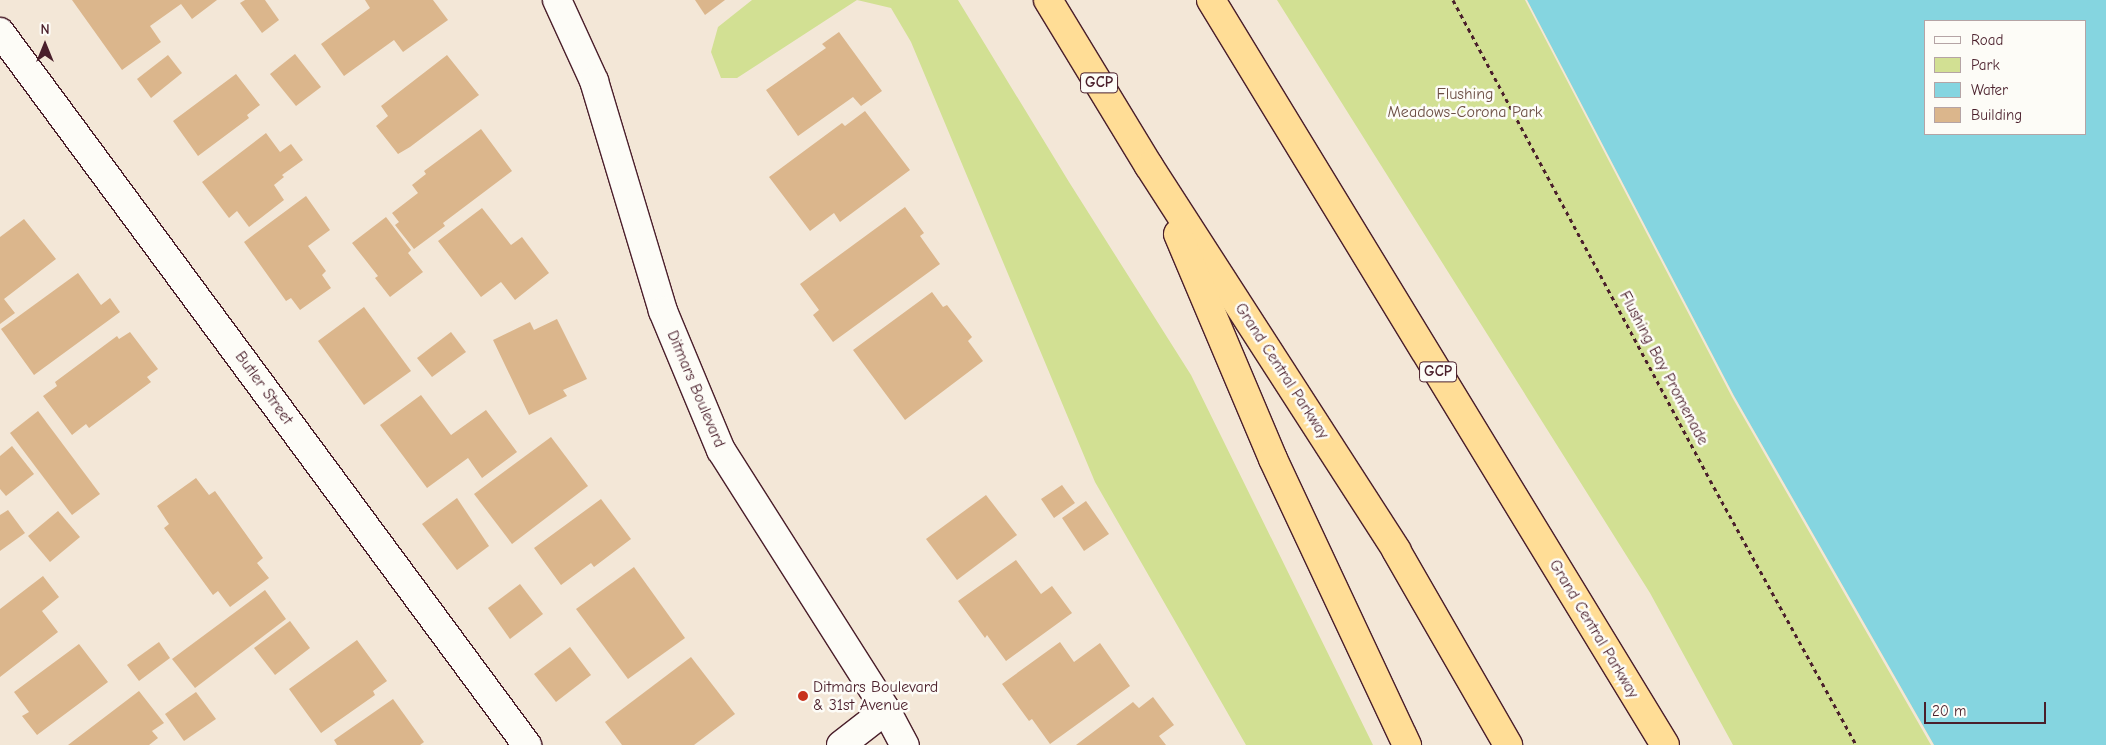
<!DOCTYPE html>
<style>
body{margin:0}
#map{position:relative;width:2106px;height:745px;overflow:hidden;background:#f3e7d7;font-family:"Comic Neue",sans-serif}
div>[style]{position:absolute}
.green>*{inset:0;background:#d2e093}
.water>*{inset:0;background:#85d5e0}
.pier>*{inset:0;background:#f3e7d7}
.building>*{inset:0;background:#dbb68c}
.path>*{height:3px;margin-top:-1.5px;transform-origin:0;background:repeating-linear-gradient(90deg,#4a1f2b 0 4px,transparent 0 8px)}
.roads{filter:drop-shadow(1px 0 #4a1f2b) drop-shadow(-1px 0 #4a1f2b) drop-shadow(0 1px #4a1f2b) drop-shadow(0 -1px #4a1f2b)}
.minor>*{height:28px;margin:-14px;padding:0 14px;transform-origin:14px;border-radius:14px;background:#fdfcf7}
.highway>*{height:28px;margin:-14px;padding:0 14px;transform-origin:14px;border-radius:14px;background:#ffdd96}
.dots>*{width:14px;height:14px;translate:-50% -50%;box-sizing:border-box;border:2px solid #fdfcf7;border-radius:50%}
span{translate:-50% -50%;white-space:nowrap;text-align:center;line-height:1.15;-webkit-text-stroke:5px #fdfcf7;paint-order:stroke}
.shield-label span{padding:1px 4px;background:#fdfcf7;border:1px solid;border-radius:4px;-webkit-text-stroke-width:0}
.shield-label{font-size:15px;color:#4a1f2b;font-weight:700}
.park-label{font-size:16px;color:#6c4f45}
.street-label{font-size:16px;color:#4a1f2b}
.poi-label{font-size:16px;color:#4a1f2b}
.left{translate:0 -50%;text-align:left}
.legend{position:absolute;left:1924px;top:20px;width:162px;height:115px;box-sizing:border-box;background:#fdfcf7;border:1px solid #b5a4a5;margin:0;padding:6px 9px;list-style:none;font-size:15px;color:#4a1f2b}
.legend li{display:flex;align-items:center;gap:10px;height:25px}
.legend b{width:25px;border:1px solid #b5a4a5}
.north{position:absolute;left:20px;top:20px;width:50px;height:50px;-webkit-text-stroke:4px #fdfcf7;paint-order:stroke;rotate:0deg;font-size:14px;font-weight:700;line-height:20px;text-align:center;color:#4a1f2b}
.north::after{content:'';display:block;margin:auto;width:18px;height:22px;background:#4a1f2b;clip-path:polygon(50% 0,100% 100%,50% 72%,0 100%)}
.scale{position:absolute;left:1924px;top:702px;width:122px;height:22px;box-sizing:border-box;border:2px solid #4a1f2b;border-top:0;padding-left:6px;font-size:15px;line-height:18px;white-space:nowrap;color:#4a1f2b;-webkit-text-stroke:4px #fdfcf7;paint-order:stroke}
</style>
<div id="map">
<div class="green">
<div style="clip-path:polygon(752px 0,958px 0,1069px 182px,1191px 375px,1373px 745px,1246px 745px,1095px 482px,911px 42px,891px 8px,857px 0,737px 78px,721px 78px,711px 52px,718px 27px)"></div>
<div style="clip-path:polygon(1277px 0,2008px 0,1925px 21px,1925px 134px,2106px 745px,1733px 745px,1650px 593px)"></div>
</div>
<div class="water">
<div style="clip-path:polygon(evenodd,1527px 0,2106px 0,2106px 745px,1934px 745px,1734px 396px,1527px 0,1925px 21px,2085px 21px,2085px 134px,1925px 134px,1925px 21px)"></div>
</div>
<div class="pier">
<div style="clip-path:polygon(1525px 0,1527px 0,1734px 396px,1934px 745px,1931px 745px,1732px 397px)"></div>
</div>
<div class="building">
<div style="clip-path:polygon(72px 0,217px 0,192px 19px,181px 4px,150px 26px,161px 42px,122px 70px)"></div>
<div style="clip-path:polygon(245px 0,265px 0,279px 20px,262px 33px,240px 3px)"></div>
<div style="clip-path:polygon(365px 0,433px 0,448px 20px,403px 52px,394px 40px,344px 76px,321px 44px,370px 8px)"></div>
<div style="clip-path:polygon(695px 0,725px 0,705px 15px)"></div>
<div style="clip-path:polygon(839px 32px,882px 91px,861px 106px,853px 97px,798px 136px,766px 90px,826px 48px,822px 44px)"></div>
<div style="clip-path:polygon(295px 54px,321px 87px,296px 106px,270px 74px)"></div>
<div style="clip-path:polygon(168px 55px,182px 73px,151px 98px,137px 79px)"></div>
<div style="clip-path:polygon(447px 55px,479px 95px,410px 147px,398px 154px,376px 126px,388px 116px,381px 106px)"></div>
<div style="clip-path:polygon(236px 74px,260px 105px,247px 115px,249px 118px,198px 156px,173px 121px)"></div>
<div style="clip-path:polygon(865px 111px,910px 170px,840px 222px,834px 213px,810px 231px,769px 177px,842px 123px,845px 126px)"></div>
<div style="clip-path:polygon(481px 129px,512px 171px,443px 223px,445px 226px,414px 249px,395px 225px,399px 222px,392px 213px,418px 193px,412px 185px,426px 174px,424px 171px)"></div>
<div style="clip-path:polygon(266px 133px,280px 152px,291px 144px,303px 160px,282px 175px,284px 177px,274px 185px,284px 200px,249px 227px,237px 211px,229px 218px,202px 182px)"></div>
<div style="clip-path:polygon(306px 196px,330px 230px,308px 246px,326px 271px,322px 275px,331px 288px,300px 310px,291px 298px,286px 301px,244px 242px)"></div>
<div style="clip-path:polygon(905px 207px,924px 233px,920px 236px,940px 264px,833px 342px,813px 315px,819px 310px,800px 284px)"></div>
<div style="clip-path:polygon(482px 208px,511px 245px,522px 237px,549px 273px,515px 300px,501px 282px,481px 297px,438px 241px)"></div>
<div style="clip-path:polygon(386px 217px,411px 250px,408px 253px,423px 272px,390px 297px,375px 278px,378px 276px,352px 243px)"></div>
<div style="clip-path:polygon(24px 219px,56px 259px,4px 299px,15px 313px,0 324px,0 237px)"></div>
<div style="clip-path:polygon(78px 273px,101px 305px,110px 298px,120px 312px,34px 375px,1px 329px)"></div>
<div style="clip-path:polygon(932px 292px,943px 307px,947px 305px,972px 337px,968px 341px,983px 361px,905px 420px,853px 350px)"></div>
<div style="clip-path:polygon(364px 307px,411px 371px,364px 405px,318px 341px)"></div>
<div style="clip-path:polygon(557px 319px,587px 379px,563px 390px,567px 396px,529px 415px,493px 340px,530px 322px,534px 330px)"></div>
<div style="clip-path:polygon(130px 332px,158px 369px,147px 377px,151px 382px,89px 428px,86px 424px,72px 435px,43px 396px,57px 386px,55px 382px,117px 336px,119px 339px)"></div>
<div style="clip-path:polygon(451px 332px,466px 352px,432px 377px,417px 358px)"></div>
<div style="clip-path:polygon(421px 395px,451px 435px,486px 410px,517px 452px,482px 478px,468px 458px,427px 488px,380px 425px)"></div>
<div style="clip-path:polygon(38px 411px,100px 494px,72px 515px,10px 433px)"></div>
<div style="clip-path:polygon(551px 437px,588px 486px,512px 544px,474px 494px)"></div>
<div style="clip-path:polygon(12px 446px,34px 474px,6px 496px,0 489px,0 456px)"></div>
<div style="clip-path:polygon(196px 478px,209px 495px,215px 491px,263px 558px,257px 563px,269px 578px,230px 607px,218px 591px,213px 595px,164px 528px,169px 524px,157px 506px)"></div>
<div style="clip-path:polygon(1062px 485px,1075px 503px,1054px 518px,1041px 499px)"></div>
<div style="clip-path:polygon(986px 495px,1017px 535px,957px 580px,926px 539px)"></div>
<div style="clip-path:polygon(457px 498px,489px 546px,457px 570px,422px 524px)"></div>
<div style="clip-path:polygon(601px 499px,631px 539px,594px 567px,591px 563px,561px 585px,534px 548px)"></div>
<div style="clip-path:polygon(1086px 501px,1109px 534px,1084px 551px,1062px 518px)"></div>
<div style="clip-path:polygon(8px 510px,25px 533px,0 551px,0 515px)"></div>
<div style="clip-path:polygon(58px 511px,80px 537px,50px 562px,28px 536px)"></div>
<div style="clip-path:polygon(1016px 560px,1041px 594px,1052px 586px,1072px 613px,1006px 661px,987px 635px,985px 638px,958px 601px)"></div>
<div style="clip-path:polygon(634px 567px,685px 638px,628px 679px,576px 609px)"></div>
<div style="clip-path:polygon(43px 576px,59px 597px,42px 611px,58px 632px,0 677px,0 609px)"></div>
<div style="clip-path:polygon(520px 584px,543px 614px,510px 639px,488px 608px)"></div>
<div style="clip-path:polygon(265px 590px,286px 619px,195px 688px,172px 659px)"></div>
<div style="clip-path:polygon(290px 621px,310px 648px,275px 675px,254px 648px)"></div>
<div style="clip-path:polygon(357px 640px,387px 681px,373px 691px,375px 695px,321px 733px,289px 689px)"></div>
<div style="clip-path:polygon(159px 642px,170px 658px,139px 681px,127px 665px)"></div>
<div style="clip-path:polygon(1060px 642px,1074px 662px,1100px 643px,1130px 686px,1050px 744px,1032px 719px,1029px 721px,1002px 684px)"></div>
<div style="clip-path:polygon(79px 644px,108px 682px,37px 735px,22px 716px,29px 712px,14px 692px)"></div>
<div style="clip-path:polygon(570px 647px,591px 675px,556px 702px,534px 674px)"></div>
<div style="clip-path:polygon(691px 657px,735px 714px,694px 745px,622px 745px,605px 722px)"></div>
<div style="clip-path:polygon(139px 691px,164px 723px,152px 731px,158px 738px,149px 745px,68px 745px)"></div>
<div style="clip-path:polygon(196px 692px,216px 719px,184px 741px,165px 714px)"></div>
<div style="clip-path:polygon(1153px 697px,1174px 725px,1159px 736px,1166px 745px,1076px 745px,1133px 702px,1139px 708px)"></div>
<div style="clip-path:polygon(393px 699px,424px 742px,420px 745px,337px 745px,334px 740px)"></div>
</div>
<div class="path">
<div style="left:1453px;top:0;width:544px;rotate:61.83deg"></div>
<div style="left:1710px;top:480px;width:303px;rotate:61.1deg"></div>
</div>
<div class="roads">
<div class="minor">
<div style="left:557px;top:0;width:89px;rotate:65.4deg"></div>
<div style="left:594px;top:81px;width:240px;rotate:73.3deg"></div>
<div style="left:663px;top:311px;width:151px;rotate:67.4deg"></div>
<div style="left:721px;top:450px;width:308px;rotate:57.6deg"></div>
<div style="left:886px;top:710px;width:40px;rotate:62deg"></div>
<div style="left:0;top:32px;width:887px;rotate:53.53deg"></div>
<div style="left:841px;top:745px;width:57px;rotate:-37.9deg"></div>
</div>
<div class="highway">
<div style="left:1048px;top:0;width:194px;rotate:58.7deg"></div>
<div style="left:1149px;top:166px;width:457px;rotate:57.2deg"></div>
<div style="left:1396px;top:550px;width:225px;rotate:60.1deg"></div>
<div style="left:1211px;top:0;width:872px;rotate:58.64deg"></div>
<div style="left:1178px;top:234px;width:244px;rotate:67.1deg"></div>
<div style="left:1273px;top:459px;width:316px;rotate:64.9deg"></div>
</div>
</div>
<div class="dots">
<div style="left:803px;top:696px;background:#c8321e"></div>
</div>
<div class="shield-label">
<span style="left:1099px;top:83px">GCP</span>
<span style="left:1438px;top:372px">GCP</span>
</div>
<div class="park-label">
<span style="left:1465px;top:103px">Flushing<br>Meadows-Corona Park</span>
</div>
<div class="street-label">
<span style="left:1664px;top:368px;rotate:62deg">Flushing Bay Promenade</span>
<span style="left:1282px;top:371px;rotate:57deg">Grand Central Parkway</span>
<span style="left:264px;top:388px;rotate:54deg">Butler Street</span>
<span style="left:696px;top:389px;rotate:67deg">Ditmars Boulevard</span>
<span style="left:1594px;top:629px;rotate:59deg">Grand Central Parkway</span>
</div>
<div class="poi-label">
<span class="left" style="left:813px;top:696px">Ditmars Boulevard<br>&amp; 31st Avenue</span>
</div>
<ul class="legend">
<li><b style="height:6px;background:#fdfcf7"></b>Road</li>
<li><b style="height:14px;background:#d2e093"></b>Park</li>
<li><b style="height:14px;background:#85d5e0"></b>Water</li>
<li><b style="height:14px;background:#dbb68c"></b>Building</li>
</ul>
<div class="north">N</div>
<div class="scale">20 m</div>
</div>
